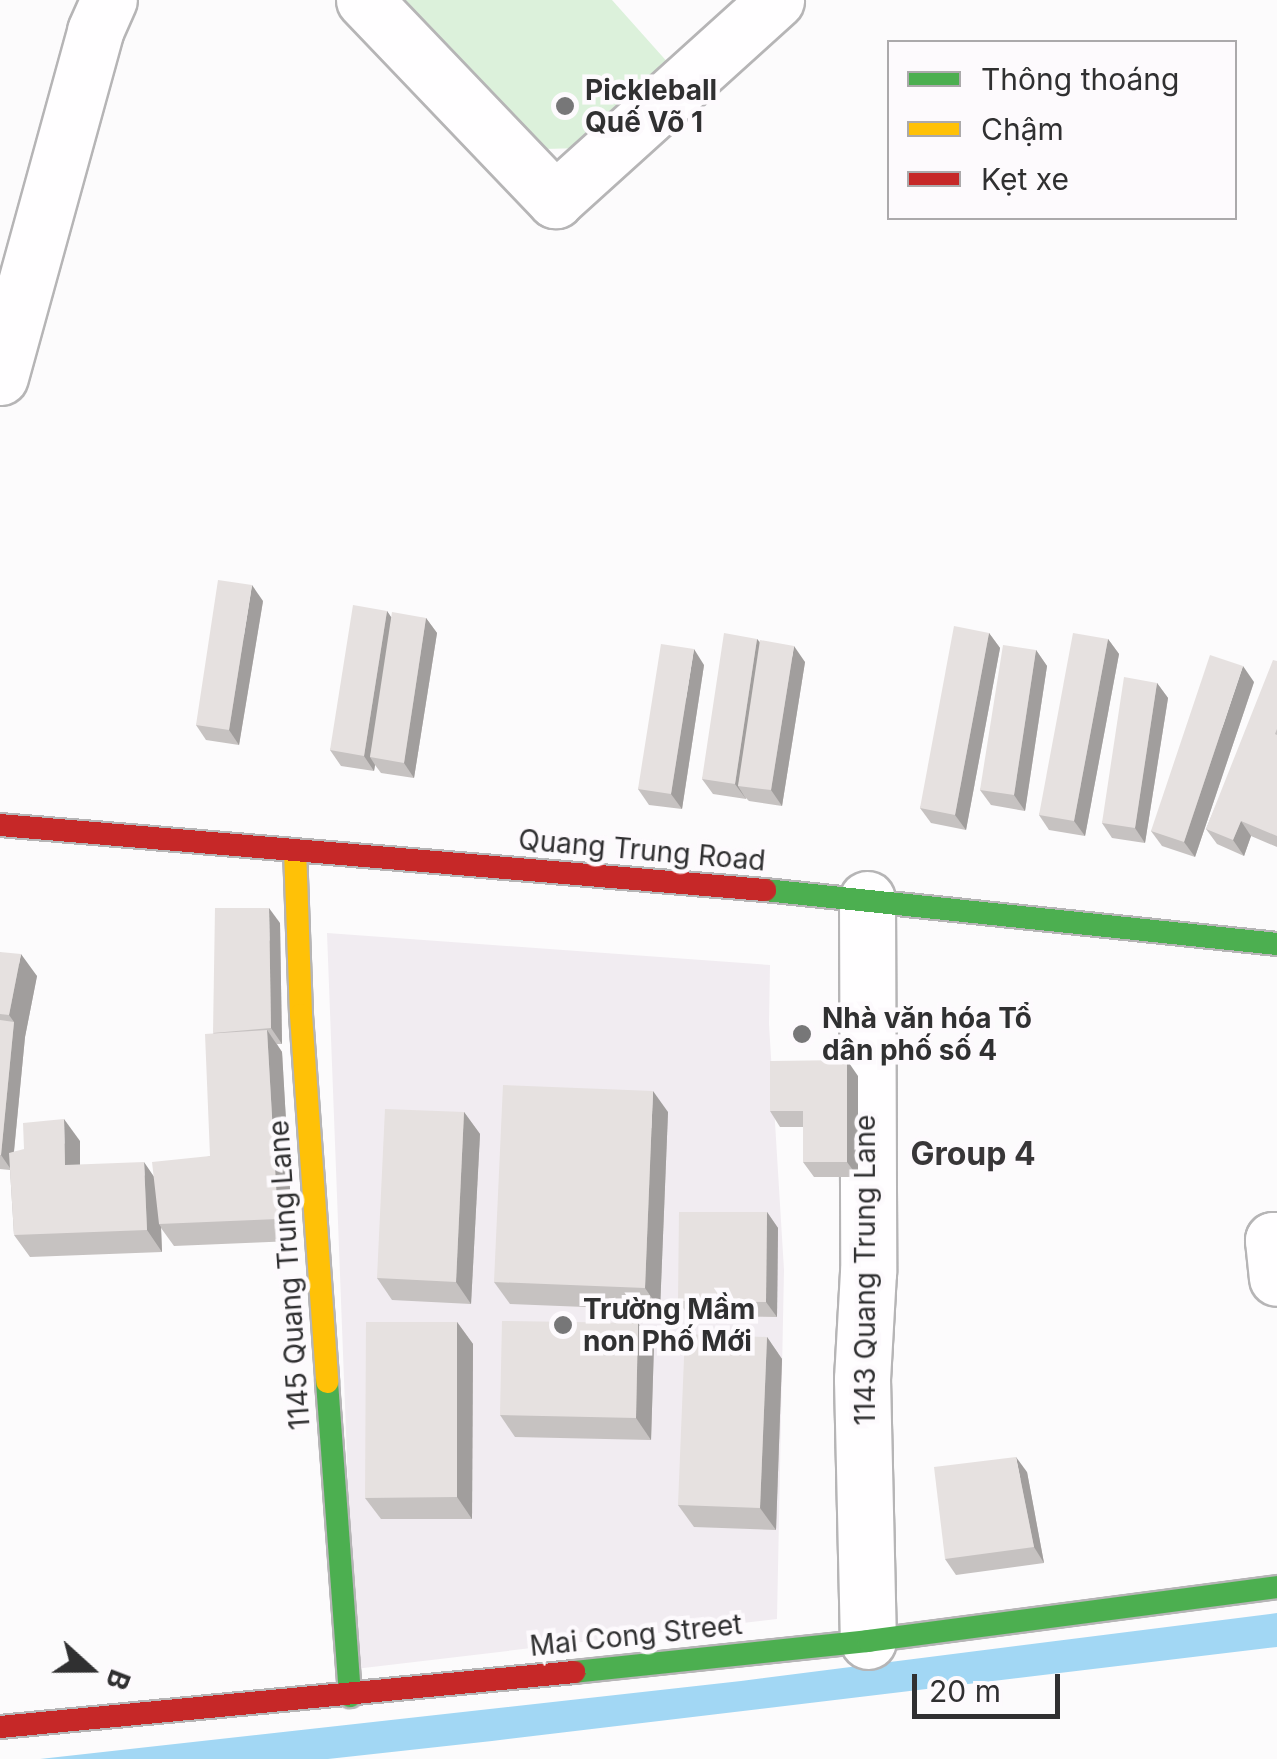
<!DOCTYPE html>
<meta charset="utf-8">
<style>
body{margin:0}
#map{position:relative;width:1277px;height:1759px;overflow:hidden;background:#fcfbfc;font-family:Inter,sans-serif}
div>[style]{position:absolute}
.built>*{inset:0;background:#f1ecf1}
.green>*{inset:0;background:#dcf1db}
.water>*{inset:0;background:#a2d7f4}
.roads{filter:drop-shadow(2px 0 #b6b5b6) drop-shadow(-2px 0 #b6b5b6) drop-shadow(0 2px #b6b5b6) drop-shadow(0 -2px #b6b5b6)}
.street>*{height:55px;margin:-27.5px;padding:0 27.5px;transform-origin:27.5px;border-radius:27.5px;background:#fffeff}
.fast>*{height:22px;margin:-11px;padding:0 11px;transform-origin:11px;border-radius:11px;background:#4caf50}
.slow>*{height:22px;margin:-11px;padding:0 11px;transform-origin:11px;border-radius:11px;background:#ffc107}
.jam>*{height:22px;margin:-11px;padding:0 11px;transform-origin:11px;border-radius:11px;background:#c62828}
.wall>*{inset:0;background:#c6c2c1}
.shaded-wall>*{inset:0;background:#a19e9d}
.building>*{inset:0;background:#e6e1e0}
.dots>*{width:28px;height:28px;translate:-50% -50%;box-sizing:border-box;border:5px solid #fdfafd;border-radius:50%}
span{translate:-50% -50%;white-space:nowrap;text-align:center;line-height:1.15;-webkit-text-stroke:9px #fdfafd;paint-order:stroke}
.poi-label{font-size:28px;color:#303031;font-weight:700}
.left{translate:0 -50%;text-align:left}
.street-label{font-size:28px;color:#303031}
.quarter-label{font-size:32px;color:#383638;font-weight:700}
.legend{position:absolute;left:887px;top:40px;width:350px;height:180px;box-sizing:border-box;background:#fdfafd;border:2px solid #aba9ab;margin:0;padding:12px 18px;list-style:none;font-size:30px;color:#303031}
.legend li{display:flex;align-items:center;gap:20px;height:50px}
.legend b{width:50px;border:2px solid #aba9ab}
.north{position:absolute;left:40px;top:1619px;width:100px;height:100px;-webkit-text-stroke:8px #fdfafd;paint-order:stroke;rotate:111deg;font-size:28px;font-weight:700;line-height:40px;text-align:center;color:#303031}
.north::after{content:'';display:block;margin:auto;width:35px;height:45px;background:#303031;clip-path:polygon(50% 0,100% 100%,50% 72%,0 100%)}
.scale{position:absolute;left:912px;top:1674px;width:148px;height:45px;box-sizing:border-box;border:5px solid #303031;border-top:0;padding-left:12px;font-size:30px;line-height:35px;white-space:nowrap;color:#303031;-webkit-text-stroke:8px #fdfafd;paint-order:stroke}
</style>
<div id="map">
<div class="built">
<div style="clip-path:polygon(327px 933px,770px 965px,769px 1024px,784px 1270px,777px 1619px,355px 1669px)"></div>
</div>
<div class="green">
<div style="clip-path:polygon(404px 0,612px 0,670px 65px,583px 148px,544px 149px)"></div>
</div>
<div class="water">
<div style="clip-path:polygon(1277px 1613px,1277px 1647px,492px 1741px,328px 1759px,40px 1759px,741px 1681px)"></div>
</div>
<div class="roads">
<div class="street">
<div style="left:364px;top:0;width:277px;rotate:46.3deg"></div>
<div style="left:555px;top:200px;width:298px;rotate:-42.1deg"></div>
<div style="left:0;top:377px;width:359px;rotate:-74.6deg"></div>
<div style="left:95px;top:31px;width:34px;rotate:-66deg"></div>
<div style="left:867px;top:899px;width:373px;rotate:89.8deg"></div>
<div style="left:868px;top:1272px;width:107px;rotate:93.2deg"></div>
<div style="left:862px;top:1379px;width:262px;rotate:88.7deg"></div>
<div style="left:1277px;top:1240px;width:4px;rotate:180deg"></div>
<div style="left:1273px;top:1240px;width:38px;rotate:84deg"></div>
</div>
<div class="fast">
<div style="left:765px;top:890px;width:515px;rotate:6.02deg"></div>
<div style="left:327px;top:1382px;width:315px;rotate:85.8deg"></div>
<div style="left:574px;top:1672px;width:296px;rotate:-6deg"></div>
<div style="left:868px;top:1641px;width:413px;rotate:-7.5deg"></div>
</div>
<div class="slow">
<div style="left:295px;top:850px;width:165px;rotate:87.9deg"></div>
<div style="left:301px;top:1015px;width:368px;rotate:85.9deg"></div>
</div>
<div class="jam">
<div style="left:0;top:825px;width:768px;rotate:4.86deg"></div>
<div style="left:0;top:1727px;width:577px;rotate:-5.47deg"></div>
</div>
</div>
<div class="wall">
<div style="clip-path:polygon(263px 601px,239px 745px,206px 740px,196px 725px)"></div>
<div style="clip-path:polygon(387px 611px,391px 617px,426px 618px,437px 633px,414px 778px,381px 773px,375px 765px,374px 771px,341px 766px,330px 750px)"></div>
<div style="clip-path:polygon(989px 633px,1000px 648px,966px 830px,931px 823px,920px 808px)"></div>
<div style="clip-path:polygon(757px 639px,760px 642px,805px 662px,782px 806px,749px 801px,746px 798px,746px 799px,713px 794px,702px 779px)"></div>
<div style="clip-path:polygon(1108px 639px,1119px 654px,1085px 836px,1049px 830px,1039px 815px)"></div>
<div style="clip-path:polygon(1036px 650px,1047px 666px,1025px 811px,991px 805px,980px 790px)"></div>
<div style="clip-path:polygon(1277px 661px,1277px 847px,1251px 836px,1244px 856px,1217px 844px,1206px 829px)"></div>
<div style="clip-path:polygon(704px 665px,682px 809px,649px 805px,638px 789px)"></div>
<div style="clip-path:polygon(1254px 682px,1195px 857px,1162px 846px,1151px 831px)"></div>
<div style="clip-path:polygon(1157px 683px,1168px 698px,1145px 843px,1112px 838px,1102px 823px)"></div>
<div style="clip-path:polygon(280px 923px,282px 1044px,277px 1044px,282px 1052px,293px 1241px,174px 1246px,161px 1228px,162px 1252px,30px 1257px,14px 1235px,10px 1170px,0 1169px,0 952px,37px 976px,25px 1037px,14px 1152px,80px 1141px,80px 1165px,154px 1177px,210px 1156px,213px 1034px)"></div>
<div style="clip-path:polygon(858px 1076px,858px 1177px,814px 1177px,803px 1162px,803px 1127px,780px 1127px,770px 1111px)"></div>
<div style="clip-path:polygon(464px 1112px,480px 1134px,471px 1304px,392px 1300px,377px 1278px)"></div>
<div style="clip-path:polygon(668px 1112px,660px 1310px,510px 1304px,494px 1282px)"></div>
<div style="clip-path:polygon(767px 1212px,778px 1228px,777px 1317px,689px 1316px,678px 1301px)"></div>
<div style="clip-path:polygon(457px 1322px,473px 1344px,472px 1519px,381px 1519px,365px 1498px)"></div>
<div style="clip-path:polygon(767px 1337px,782px 1359px,776px 1530px,694px 1527px,678px 1505px)"></div>
<div style="clip-path:polygon(654px 1345px,651px 1440px,515px 1437px,500px 1415px)"></div>
<div style="clip-path:polygon(1027px 1472px,1044px 1563px,956px 1575px,945px 1559px)"></div>
</div>
<div class="shaded-wall">
<div style="clip-path:polygon(252px 585px,263px 601px,239px 745px,229px 730px)"></div>
<div style="clip-path:polygon(387px 611px,397px 626px,370px 757px,375px 765px,374px 771px,364px 756px)"></div>
<div style="clip-path:polygon(426px 618px,437px 633px,414px 778px,404px 763px)"></div>
<div style="clip-path:polygon(989px 633px,1000px 648px,966px 830px,955px 815px)"></div>
<div style="clip-path:polygon(757px 639px,768px 654px,738px 786px,746px 799px,735px 784px)"></div>
<div style="clip-path:polygon(1108px 639px,1119px 654px,1085px 836px,1074px 821px)"></div>
<div style="clip-path:polygon(794px 646px,805px 662px,782px 806px,771px 790px)"></div>
<div style="clip-path:polygon(694px 649px,704px 665px,682px 809px,671px 794px)"></div>
<div style="clip-path:polygon(1036px 650px,1047px 666px,1025px 811px,1014px 795px)"></div>
<div style="clip-path:polygon(1243px 666px,1254px 682px,1195px 857px,1184px 842px)"></div>
<div style="clip-path:polygon(1157px 683px,1168px 698px,1145px 843px,1135px 828px)"></div>
<div style="clip-path:polygon(1241px 821px,1251px 836px,1244px 856px,1233px 840px)"></div>
<div style="clip-path:polygon(269px 908px,280px 923px,282px 1044px,271px 1028px)"></div>
<div style="clip-path:polygon(21px 954px,37px 976px,25px 1037px,12px 1171px,1px 1155px,14px 1022px,9px 1015px)"></div>
<div style="clip-path:polygon(267px 1030px,282px 1052px,293px 1241px,278px 1219px)"></div>
<div style="clip-path:polygon(847px 1060px,858px 1076px,858px 1177px,847px 1162px)"></div>
<div style="clip-path:polygon(653px 1091px,668px 1112px,660px 1310px,645px 1288px)"></div>
<div style="clip-path:polygon(464px 1112px,480px 1134px,471px 1304px,456px 1282px)"></div>
<div style="clip-path:polygon(64px 1119px,80px 1141px,80px 1187px,65px 1165px)"></div>
<div style="clip-path:polygon(144px 1162px,159px 1184px,159px 1224px,161px 1227px,162px 1252px,147px 1230px)"></div>
<div style="clip-path:polygon(767px 1212px,778px 1228px,777px 1317px,766px 1302px)"></div>
<div style="clip-path:polygon(457px 1322px,473px 1344px,472px 1519px,457px 1497px)"></div>
<div style="clip-path:polygon(638px 1323px,654px 1345px,651px 1440px,636px 1418px)"></div>
<div style="clip-path:polygon(767px 1337px,782px 1359px,776px 1530px,760px 1508px)"></div>
<div style="clip-path:polygon(1016px 1457px,1027px 1472px,1044px 1563px,1034px 1547px)"></div>
</div>
<div class="building">
<div style="clip-path:polygon(218px 580px,252px 585px,229px 730px,196px 725px)"></div>
<div style="clip-path:polygon(353px 605px,387px 611px,364px 756px,330px 750px)"></div>
<div style="clip-path:polygon(392px 612px,426px 618px,404px 763px,370px 757px)"></div>
<div style="clip-path:polygon(954px 626px,989px 633px,955px 815px,920px 808px)"></div>
<div style="clip-path:polygon(724px 633px,757px 639px,735px 784px,702px 779px)"></div>
<div style="clip-path:polygon(1073px 633px,1108px 639px,1074px 821px,1039px 815px)"></div>
<div style="clip-path:polygon(760px 640px,794px 646px,771px 790px,738px 786px)"></div>
<div style="clip-path:polygon(661px 644px,694px 649px,671px 794px,638px 789px)"></div>
<div style="clip-path:polygon(1003px 645px,1036px 650px,1014px 795px,980px 790px)"></div>
<div style="clip-path:polygon(1210px 655px,1243px 666px,1184px 842px,1151px 831px)"></div>
<div style="clip-path:polygon(1273px 660px,1277px 661px,1277px 729px,1275px 734px,1277px 735px,1277px 836px,1241px 821px,1233px 840px,1206px 829px)"></div>
<div style="clip-path:polygon(1124px 677px,1157px 683px,1135px 828px,1102px 823px)"></div>
<div style="clip-path:polygon(215px 908px,269px 908px,271px 1028px,213px 1033px)"></div>
<div style="clip-path:polygon(0 952px,21px 954px,9px 1015px,0 1014px)"></div>
<div style="clip-path:polygon(0 1020px,14px 1022px,1px 1155px,0 1155px)"></div>
<div style="clip-path:polygon(267px 1030px,278px 1219px,159px 1224px,152px 1162px,210px 1156px,205px 1034px)"></div>
<div style="clip-path:polygon(847px 1060px,847px 1162px,803px 1162px,803px 1111px,770px 1111px,770px 1061px)"></div>
<div style="clip-path:polygon(503px 1085px,653px 1091px,645px 1288px,494px 1282px)"></div>
<div style="clip-path:polygon(385px 1109px,464px 1112px,456px 1282px,377px 1278px)"></div>
<div style="clip-path:polygon(64px 1119px,65px 1165px,144px 1162px,147px 1230px,14px 1235px,9px 1153px,24px 1149px,23px 1123px)"></div>
<div style="clip-path:polygon(679px 1212px,767px 1212px,766px 1302px,678px 1301px)"></div>
<div style="clip-path:polygon(502px 1321px,638px 1323px,636px 1418px,500px 1415px)"></div>
<div style="clip-path:polygon(366px 1322px,457px 1322px,457px 1497px,365px 1498px)"></div>
<div style="clip-path:polygon(685px 1334px,767px 1337px,760px 1508px,678px 1505px)"></div>
<div style="clip-path:polygon(1016px 1457px,1034px 1547px,945px 1559px,934px 1467px)"></div>
</div>
<div class="dots">
<div style="left:565px;top:106px;background:#777778"></div>
<div style="left:802px;top:1034px;background:#777778"></div>
<div style="left:563px;top:1325px;background:#777778"></div>
</div>
<div class="poi-label">
<span class="left" style="left:585px;top:106px">Pickleball<br>Quế Võ 1</span>
<span class="left" style="left:822px;top:1034px">Nhà văn hóa Tổ<br>dân phố số 4</span>
<span class="left" style="left:583px;top:1325px">Trường Mầm<br>non Phố Mới</span>
</div>
<div class="street-label">
<span style="left:642px;top:850px;rotate:5deg">Quang Trung Road</span>
<span style="left:865px;top:1270px;rotate:-90deg">1143 Quang Trung Lane</span>
<span style="left:289px;top:1275px;rotate:-94deg">1145 Quang Trung Lane</span>
<span style="left:636px;top:1635px;rotate:-6deg">Mai Cong Street</span>
</div>
<div class="quarter-label">
<span style="left:973px;top:1154px">Group 4</span>
</div>
<ul class="legend">
<li><b style="height:12px;background:#4caf50"></b>Thông thoáng</li>
<li><b style="height:12px;background:#ffc107"></b>Chậm</li>
<li><b style="height:12px;background:#c62828"></b>Kẹt xe</li>
</ul>
<div class="north">B</div>
<div class="scale">20 m</div>
</div>
